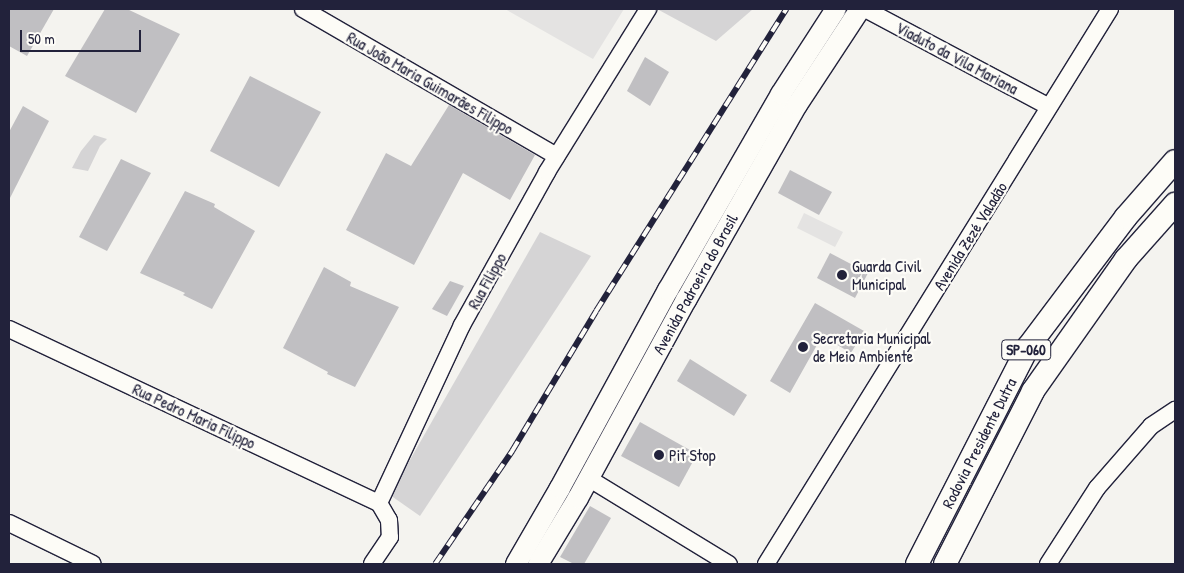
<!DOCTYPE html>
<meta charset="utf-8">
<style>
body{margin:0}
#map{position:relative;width:1184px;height:573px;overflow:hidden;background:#f4f3ef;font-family:"Patrick Hand",sans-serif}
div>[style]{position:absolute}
.built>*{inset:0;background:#e4e3e2}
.green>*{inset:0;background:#d5d4d5}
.building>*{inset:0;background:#c0bfc2}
.roads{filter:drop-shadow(1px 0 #22223b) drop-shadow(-1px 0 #22223b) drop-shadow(0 1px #22223b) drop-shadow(0 -1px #22223b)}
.minor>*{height:16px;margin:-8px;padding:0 8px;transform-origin:8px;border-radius:8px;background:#fdfcf7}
.major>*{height:20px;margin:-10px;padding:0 10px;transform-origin:10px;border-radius:10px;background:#fdfcf7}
.highway>*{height:22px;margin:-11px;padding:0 11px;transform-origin:11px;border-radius:11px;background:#fdfcf7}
.rail>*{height:5.5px;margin-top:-2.75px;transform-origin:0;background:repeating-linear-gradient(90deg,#fdfcf7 0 11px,#22223b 0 22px);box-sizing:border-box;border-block:1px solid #22223b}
.dots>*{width:14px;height:14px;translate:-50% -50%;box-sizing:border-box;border:2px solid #fdfcf7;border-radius:50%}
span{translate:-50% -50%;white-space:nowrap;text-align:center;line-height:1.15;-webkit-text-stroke:4.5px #fdfcf7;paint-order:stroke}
.shield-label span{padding:1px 4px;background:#fdfcf7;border:1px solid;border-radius:4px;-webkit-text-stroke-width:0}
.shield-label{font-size:15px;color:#22223b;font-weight:700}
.street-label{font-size:16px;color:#22223b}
.poi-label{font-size:16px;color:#22223b}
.left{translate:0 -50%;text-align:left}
.frame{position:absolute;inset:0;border:10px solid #22223b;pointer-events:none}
.scale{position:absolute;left:20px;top:30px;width:121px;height:22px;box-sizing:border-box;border:2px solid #22223b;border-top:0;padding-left:6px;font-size:15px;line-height:18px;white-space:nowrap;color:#22223b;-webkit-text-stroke:4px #fdfcf7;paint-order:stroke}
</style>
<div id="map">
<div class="built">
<div style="clip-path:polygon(505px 9px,624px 9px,593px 59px)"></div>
<div style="clip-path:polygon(804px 213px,843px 232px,835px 247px,797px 228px)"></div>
</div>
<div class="green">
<div style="clip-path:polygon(657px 9px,753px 9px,716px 41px)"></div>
<div style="clip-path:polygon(94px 135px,107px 139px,100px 146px,88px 171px,72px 168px,81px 151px)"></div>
<div style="clip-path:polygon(540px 232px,591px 256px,420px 516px,390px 495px)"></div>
</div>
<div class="building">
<div style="clip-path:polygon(9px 9px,54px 9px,27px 56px,9px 46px)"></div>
<div style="clip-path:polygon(105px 9px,127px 9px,180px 34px,136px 113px,65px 76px)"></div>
<div style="clip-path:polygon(645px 57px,669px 72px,650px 106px,627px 91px)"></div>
<div style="clip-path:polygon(250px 76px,321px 112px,279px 187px,210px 151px)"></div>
<div style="clip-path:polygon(449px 105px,535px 155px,510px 200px,463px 173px,414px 265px,346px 230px,386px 153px,411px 166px)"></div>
<div style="clip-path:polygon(23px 106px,49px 121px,9px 200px,9px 132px)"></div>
<div style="clip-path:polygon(121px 159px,151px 173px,107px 251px,79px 237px)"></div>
<div style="clip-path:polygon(790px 170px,832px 192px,819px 215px,778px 193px)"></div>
<div style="clip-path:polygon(185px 191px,215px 204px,214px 207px,255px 231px,212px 309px,183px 295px,185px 293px,140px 273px)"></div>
<div style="clip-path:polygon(830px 253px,868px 273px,855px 298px,817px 278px)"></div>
<div style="clip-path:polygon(324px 267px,351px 282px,350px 286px,399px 307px,355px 387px,327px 374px,328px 372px,283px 348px)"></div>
<div style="clip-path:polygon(450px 281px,464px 286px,447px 316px,432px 309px)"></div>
<div style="clip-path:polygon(815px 303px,864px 331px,851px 353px,822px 336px,790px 393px,770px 381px)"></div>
<div style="clip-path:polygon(690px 359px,747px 395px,734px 416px,677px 381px)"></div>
<div style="clip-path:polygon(640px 422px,697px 454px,679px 487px,621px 456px)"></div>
<div style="clip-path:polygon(590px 506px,611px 518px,584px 564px,574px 564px,560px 557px)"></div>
</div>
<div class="roads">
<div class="minor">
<div style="left:303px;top:9px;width:293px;rotate:30.1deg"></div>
<div style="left:865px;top:9px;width:208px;rotate:28deg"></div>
<div style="left:9px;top:329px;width:409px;rotate:25.2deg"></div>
<div style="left:379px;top:503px;width:20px;rotate:60deg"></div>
<div style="left:389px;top:520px;width:17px;rotate:87deg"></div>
<div style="left:390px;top:537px;width:32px;rotate:124deg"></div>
<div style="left:588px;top:478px;width:165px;rotate:31.4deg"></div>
<div style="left:379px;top:503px;width:196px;rotate:-65deg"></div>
<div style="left:462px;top:325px;width:175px;rotate:-60.9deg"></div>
<div style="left:547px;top:172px;width:192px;rotate:-58.2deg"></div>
<div style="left:9px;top:523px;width:93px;rotate:26deg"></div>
<div style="left:766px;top:564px;width:653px;rotate:-58.21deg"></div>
<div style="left:1048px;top:564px;width:90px;rotate:-57.2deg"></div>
<div style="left:1097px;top:488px;width:82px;rotate:-48.9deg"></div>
<div style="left:1151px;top:426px;width:29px;rotate:-34deg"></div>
</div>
<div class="major">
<div style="left:516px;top:564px;width:88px;rotate:-59.9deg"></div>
<div style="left:560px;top:488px;width:226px;rotate:-61.4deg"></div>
<div style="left:668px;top:290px;width:226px;rotate:-60deg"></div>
<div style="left:781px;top:94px;width:101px;rotate:-57.1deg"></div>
<div style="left:538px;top:564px;width:77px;rotate:-58.8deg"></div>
<div style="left:578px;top:498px;width:226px;rotate:-61.4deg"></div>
<div style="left:686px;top:300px;width:224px;rotate:-60.4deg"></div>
<div style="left:797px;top:105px;width:115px;rotate:-56.7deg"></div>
</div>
<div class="highway">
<div style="left:917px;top:564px;width:244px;rotate:-62.9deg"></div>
<div style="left:1028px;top:347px;width:163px;rotate:-53deg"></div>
<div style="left:1126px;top:217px;width:74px;rotate:-48.8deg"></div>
<div style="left:945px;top:564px;width:194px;rotate:-63deg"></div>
<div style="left:1033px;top:391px;width:161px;rotate:-54.8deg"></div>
<div style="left:1126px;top:259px;width:74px;rotate:-48.3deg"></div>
</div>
</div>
<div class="rail">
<div style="left:435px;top:564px;width:137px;rotate:-55.7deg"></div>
<div style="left:512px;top:451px;width:163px;rotate:-59deg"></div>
<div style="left:596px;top:311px;width:357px;rotate:-57.8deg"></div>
</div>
<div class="dots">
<div style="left:842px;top:275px;background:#22223b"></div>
<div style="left:803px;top:347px;background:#22223b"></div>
<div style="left:659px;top:455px;background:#22223b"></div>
</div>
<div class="shield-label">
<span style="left:1026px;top:350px">SP-060</span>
</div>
<div class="street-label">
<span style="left:957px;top:58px;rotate:28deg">Viaduto da Vila Mariana</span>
<span style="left:430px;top:83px;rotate:30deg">Rua João Maria Guimarães Filippo</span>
<span style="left:970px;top:236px;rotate:-58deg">Avenida Zezé Valadão</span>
<span style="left:487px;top:281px;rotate:-61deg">Rua Filippo</span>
<span style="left:695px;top:284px;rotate:-61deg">Avenida Padroeira do Brasil</span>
<span style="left:194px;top:416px;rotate:25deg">Rua Pedro Maria Filippo</span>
<span style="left:979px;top:443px;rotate:-63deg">Rodovia Presidente Dutra</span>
</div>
<div class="poi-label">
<span class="left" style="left:852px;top:275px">Guarda Civil<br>Municipal</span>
<span class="left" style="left:813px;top:347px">Secretaria Municipal<br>de Meio Ambiente</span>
<span class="left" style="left:669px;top:455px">Pit Stop</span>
</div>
<div class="frame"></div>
<div class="scale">50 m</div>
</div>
